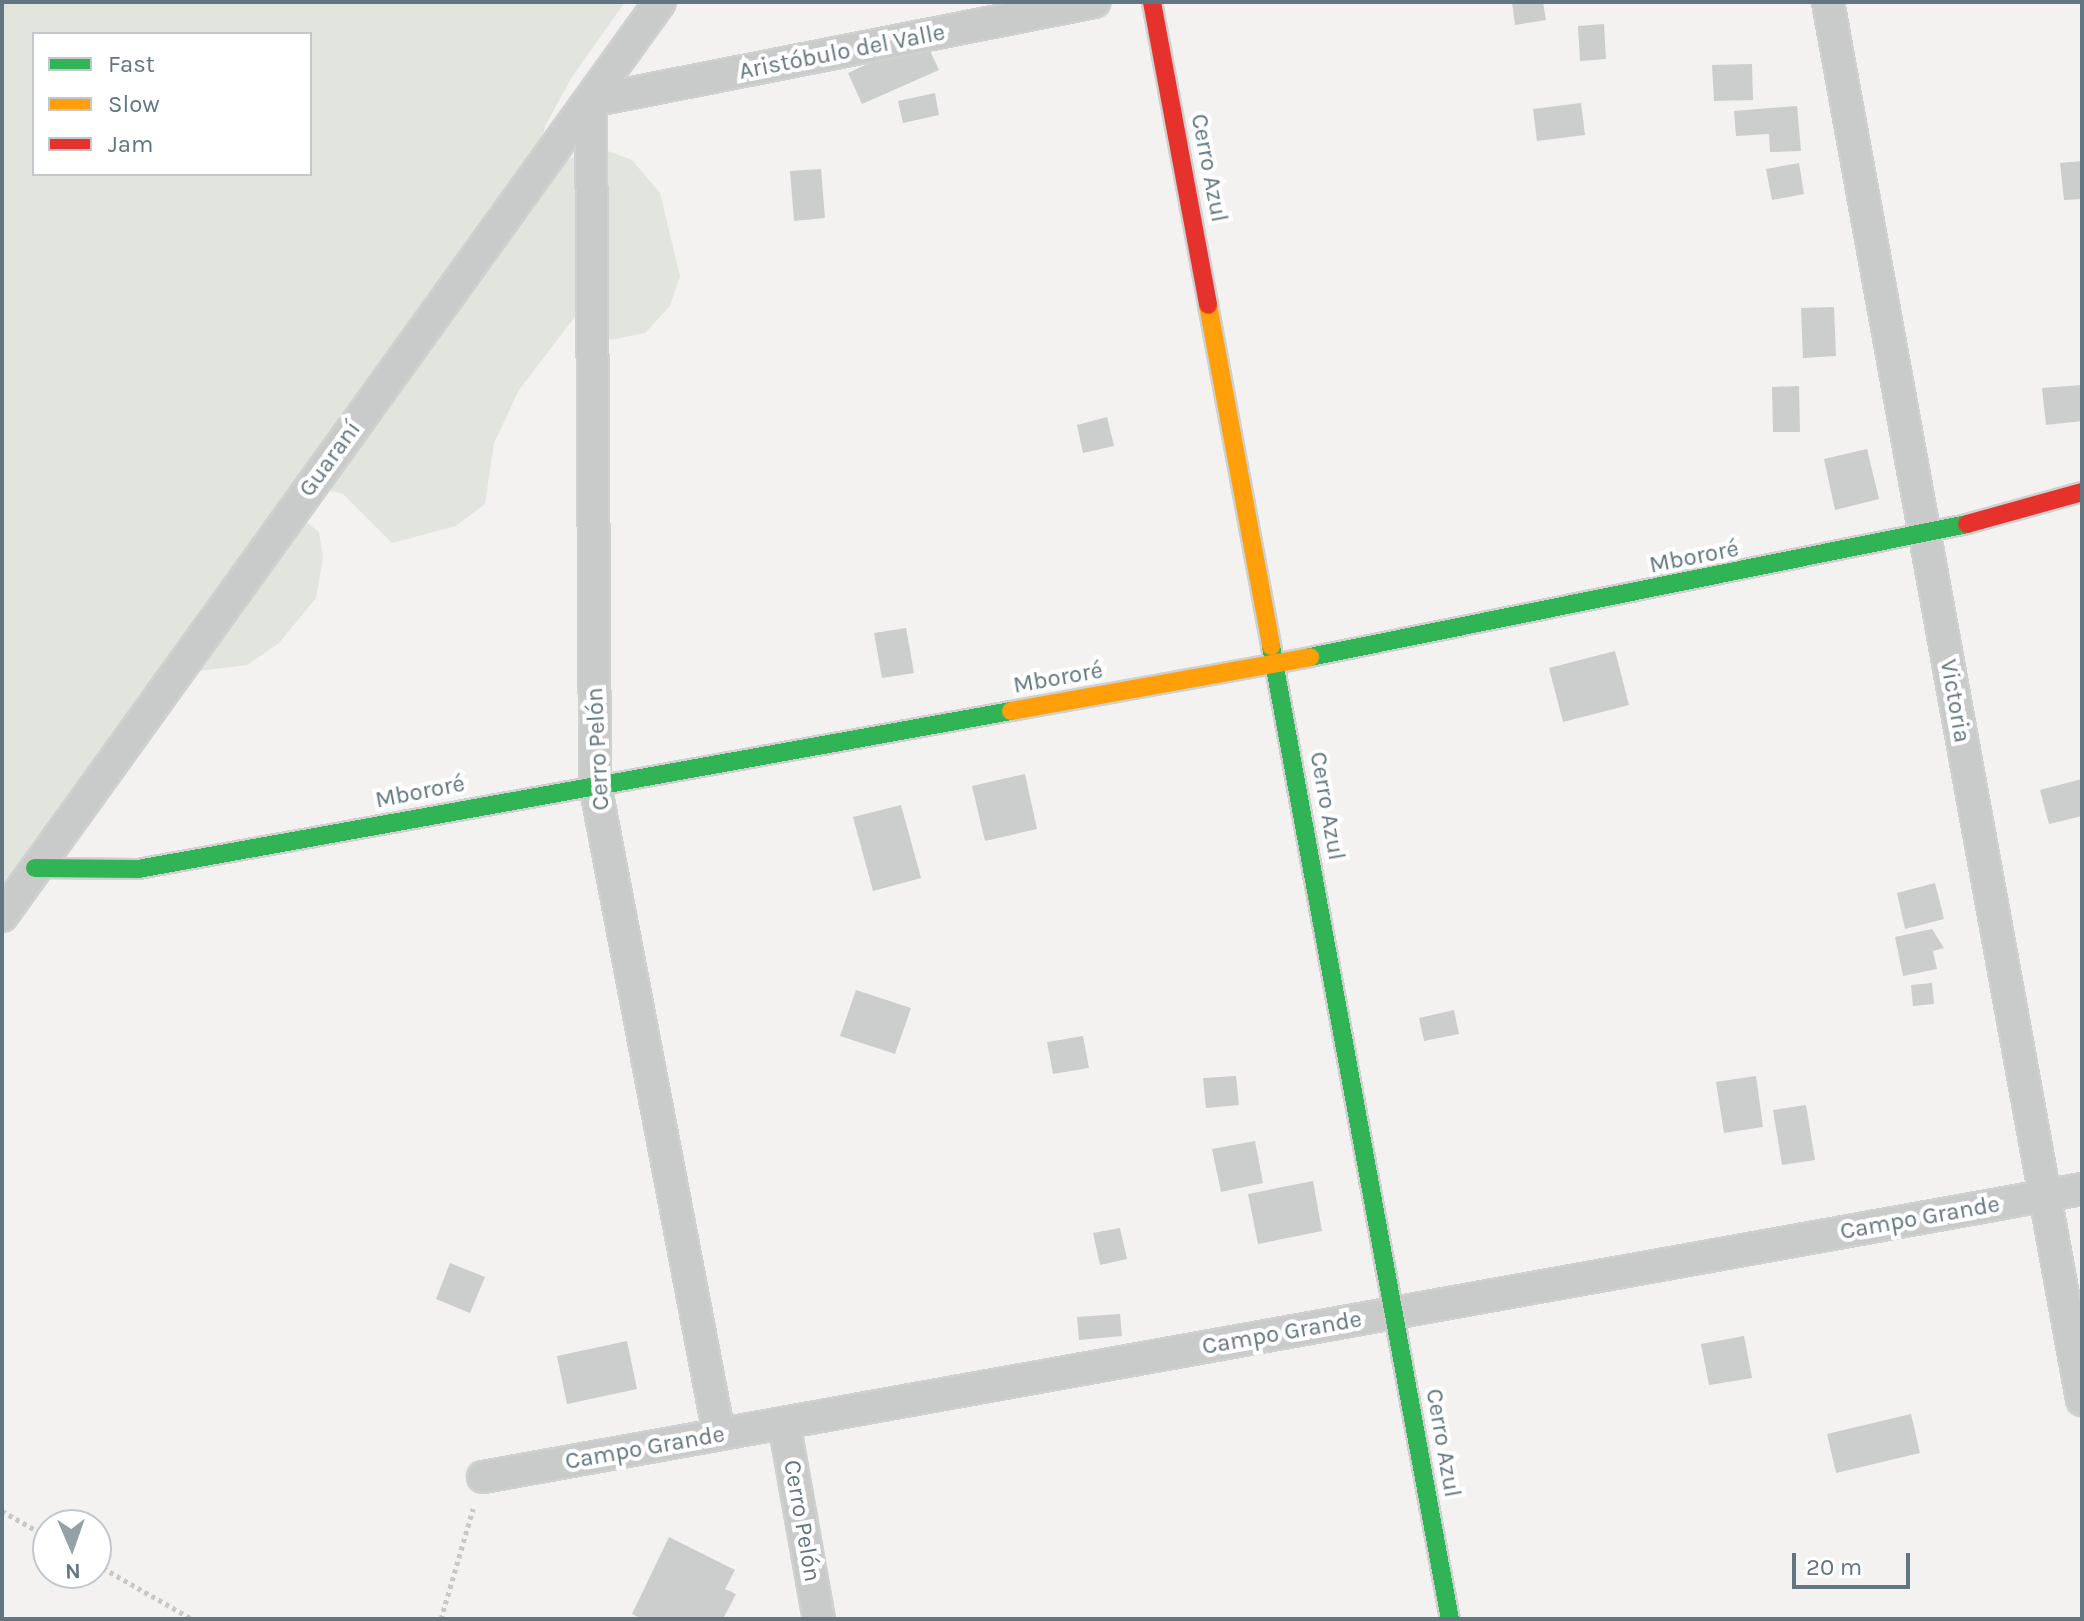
<!DOCTYPE html>
<meta charset="utf-8">
<style>
body{margin:0}
#map{position:relative;width:2084px;height:1621px;overflow:hidden;background:#f3f2f0;font-family:Karla,sans-serif}
div>[style]{position:absolute}
.green>*{inset:0;background:#e2e5de}
.building>*{inset:0;background:#cccdcd}
.path>*{height:5px;margin-top:-2.5px;transform-origin:0;background:repeating-linear-gradient(90deg,#c8c8c8 0 4px,transparent 0 8px)}
.roads{filter:drop-shadow(2px 0 #cfd0d0) drop-shadow(-2px 0 #cfd0d0) drop-shadow(0 2px #cfd0d0) drop-shadow(0 -2px #cfd0d0)}
.street>*{height:30px;margin:-15px;padding:0 15px;transform-origin:15px;border-radius:15px;background:#c9cbcb}
.fast>*{height:18px;margin:-9px;padding:0 9px;transform-origin:9px;border-radius:9px;background:#30b455}
.slow>*{height:18px;margin:-9px;padding:0 9px;transform-origin:9px;border-radius:9px;background:#ff9f0a}
.jam>*{height:18px;margin:-9px;padding:0 9px;transform-origin:9px;border-radius:9px;background:#e5322d}
span{translate:-50% -50%;white-space:nowrap;text-align:center;line-height:1.15;-webkit-text-stroke:8px #fff;paint-order:stroke}
.street-label{font-size:24px;color:#617681}
.frame{position:absolute;inset:0;border:4px solid #617681;pointer-events:none}
.legend{position:absolute;left:32px;top:32px;width:280px;height:144px;box-sizing:border-box;background:#fff;border:2px solid #c0c8cd;margin:0;padding:10px 14px;list-style:none;font-size:24px;color:#617681}
.legend li{display:flex;align-items:center;gap:16px;height:40px}
.legend b{width:40px;border:2px solid #c0c8cd}
.north{position:absolute;left:32px;top:1509px;width:80px;height:80px;box-sizing:border-box;background:#fff;border:2px solid #c0c8cd;border-radius:50%;rotate:178deg;font-size:22px;font-weight:700;line-height:32px;text-align:center;color:#617681}
.north::after{content:'';display:block;margin:auto;width:28px;height:36px;background:#94a1a8;clip-path:polygon(50% 0,100% 100%,50% 72%,0 100%)}
.scale{position:absolute;left:1792px;top:1553px;width:118px;height:36px;box-sizing:border-box;border:4px solid #617681;border-top:0;padding-left:10px;font-size:24px;line-height:28px;white-space:nowrap;color:#617681;-webkit-text-stroke:6px #fff;paint-order:stroke}
</style>
<div id="map">
<div class="green">
<div style="clip-path:polygon(evenodd,2px 2px,625px 2px,572px 77px,545px 126px,539px 154px,567px 160px,597px 147px,632px 160px,660px 193px,680px 276px,670px 306px,645px 333px,611px 340px,577px 314px,519px 390px,494px 443px,485px 504px,456px 526px,392px 543px,343px 494px,312px 486px,297px 515px,319px 532px,323px 557px,316px 598px,279px 643px,247px 665px,190px 672px,138px 705px,2px 889px,2px 2px,34px 34px,310px 34px,310px 174px,34px 174px,34px 34px)"></div>
</div>
<div class="building">
<div style="clip-path:polygon(1512px 2px,1543px 2px,1546px 20px,1515px 25px)"></div>
<div style="clip-path:polygon(1604px 24px,1606px 59px,1580px 61px,1578px 26px)"></div>
<div style="clip-path:polygon(924px 38px,939px 70px,862px 104px,848px 73px)"></div>
<div style="clip-path:polygon(1752px 64px,1753px 100px,1714px 101px,1712px 65px)"></div>
<div style="clip-path:polygon(935px 93px,939px 115px,903px 123px,898px 101px)"></div>
<div style="clip-path:polygon(1581px 103px,1585px 135px,1537px 141px,1533px 109px)"></div>
<div style="clip-path:polygon(1797px 106px,1801px 151px,1770px 152px,1769px 134px,1736px 136px,1734px 111px)"></div>
<div style="clip-path:polygon(2082px 161px,2082px 199px,2064px 200px,2060px 163px)"></div>
<div style="clip-path:polygon(1799px 163px,1804px 194px,1772px 200px,1766px 169px)"></div>
<div style="clip-path:polygon(821px 169px,825px 218px,794px 221px,790px 171px)"></div>
<div style="clip-path:polygon(1834px 307px,1836px 356px,1803px 358px,1801px 308px)"></div>
<div style="clip-path:polygon(2082px 385px,2082px 421px,2046px 425px,2042px 388px)"></div>
<div style="clip-path:polygon(1799px 386px,1800px 432px,1773px 432px,1772px 387px)"></div>
<div style="clip-path:polygon(1107px 417px,1114px 446px,1083px 453px,1077px 425px)"></div>
<div style="clip-path:polygon(1867px 449px,1879px 499px,1835px 510px,1824px 459px)"></div>
<div style="clip-path:polygon(906px 628px,914px 673px,882px 678px,874px 633px)"></div>
<div style="clip-path:polygon(1615px 651px,1629px 705px,1563px 722px,1549px 668px)"></div>
<div style="clip-path:polygon(1025px 774px,1037px 829px,985px 841px,972px 786px)"></div>
<div style="clip-path:polygon(2082px 779px,2082px 816px,2049px 824px,2040px 790px)"></div>
<div style="clip-path:polygon(901px 805px,921px 878px,873px 891px,853px 817px)"></div>
<div style="clip-path:polygon(1935px 883px,1944px 919px,1905px 929px,1897px 893px)"></div>
<div style="clip-path:polygon(1932px 929px,1944px 948px,1933px 951px,1937px 969px,1903px 976px,1895px 937px)"></div>
<div style="clip-path:polygon(1932px 983px,1934px 1004px,1913px 1006px,1911px 985px)"></div>
<div style="clip-path:polygon(856px 990px,911px 1008px,895px 1054px,840px 1036px)"></div>
<div style="clip-path:polygon(1454px 1010px,1459px 1034px,1424px 1041px,1419px 1018px)"></div>
<div style="clip-path:polygon(1083px 1036px,1089px 1068px,1053px 1074px,1047px 1042px)"></div>
<div style="clip-path:polygon(1236px 1076px,1239px 1105px,1206px 1108px,1203px 1078px)"></div>
<div style="clip-path:polygon(1756px 1076px,1763px 1127px,1724px 1133px,1716px 1082px)"></div>
<div style="clip-path:polygon(1806px 1105px,1815px 1160px,1782px 1165px,1773px 1110px)"></div>
<div style="clip-path:polygon(1255px 1141px,1263px 1183px,1221px 1192px,1212px 1149px)"></div>
<div style="clip-path:polygon(1313px 1181px,1322px 1231px,1258px 1244px,1248px 1194px)"></div>
<div style="clip-path:polygon(1120px 1228px,1127px 1259px,1100px 1265px,1093px 1233px)"></div>
<div style="clip-path:polygon(450px 1263px,485px 1277px,470px 1313px,436px 1299px)"></div>
<div style="clip-path:polygon(1120px 1314px,1122px 1336px,1079px 1340px,1077px 1317px)"></div>
<div style="clip-path:polygon(1744px 1336px,1752px 1378px,1709px 1385px,1701px 1344px)"></div>
<div style="clip-path:polygon(627px 1341px,637px 1389px,567px 1404px,557px 1356px)"></div>
<div style="clip-path:polygon(1911px 1414px,1920px 1453px,1836px 1473px,1827px 1434px)"></div>
<div style="clip-path:polygon(669px 1537px,735px 1570px,725px 1589px,736px 1594px,723px 1619px,642px 1619px,632px 1614px)"></div>
</div>
<div class="path">
<div style="left:2px;top:1511px;width:53px;rotate:29.5deg"></div>
<div style="left:96px;top:1564px;width:111px;rotate:29.8deg"></div>
<div style="left:441px;top:1619px;width:115px;rotate:-73.8deg"></div>
</div>
<div class="roads">
<div class="street">
<div style="left:1828px;top:2px;width:1421px;rotate:79.7deg"></div>
<div style="left:591px;top:101px;width:683px;rotate:89.66deg"></div>
<div style="left:595px;top:784px;width:662px;rotate:79.2deg"></div>
<div style="left:591px;top:101px;width:513px;rotate:-11.13deg"></div>
<div style="left:2px;top:916px;width:1126px;rotate:-54.25deg"></div>
<div style="left:784px;top:1423px;width:199px;rotate:79.9deg"></div>
<div style="left:483px;top:1477px;width:1625px;rotate:-10.21deg"></div>
</div>
<div class="fast">
<div style="left:1271px;top:646px;width:989px;rotate:79.58deg"></div>
<div style="left:1310px;top:657px;width:670px;rotate:-11.44deg"></div>
<div style="left:35px;top:868px;width:103px;rotate:0.6deg"></div>
<div style="left:138px;top:869px;width:887px;rotate:-10.26deg"></div>
</div>
<div class="slow">
<div style="left:1208px;top:305px;width:347px;rotate:79.5deg"></div>
<div style="left:1011px;top:711px;width:304px;rotate:-10.2deg"></div>
</div>
<div class="jam">
<div style="left:1152px;top:2px;width:308px;rotate:79.5deg"></div>
<div style="left:1967px;top:524px;width:119px;rotate:-15.5deg"></div>
</div>
</div>
<div class="street-label">
<span style="left:842px;top:52px;rotate:-11deg">Aristóbulo del Valle</span>
<span style="left:1209px;top:168px;rotate:79deg">Cerro Azul</span>
<span style="left:330px;top:459px;rotate:-54deg">Guaraní</span>
<span style="left:1694px;top:557px;rotate:-11deg">Mbororé</span>
<span style="left:1058px;top:678px;rotate:-10deg">Mbororé</span>
<span style="left:1955px;top:701px;rotate:80deg">Victoria</span>
<span style="left:598px;top:749px;rotate:-93deg">Cerro Pelón</span>
<span style="left:420px;top:792px;rotate:-11deg">Mbororé</span>
<span style="left:1327px;top:806px;rotate:80deg">Cerro Azul</span>
<span style="left:1920px;top:1218px;rotate:-10deg">Campo Grande</span>
<span style="left:1282px;top:1333px;rotate:-10deg">Campo Grande</span>
<span style="left:1443px;top:1443px;rotate:80deg">Cerro Azul</span>
<span style="left:645px;top:1448px;rotate:-10deg">Campo Grande</span>
<span style="left:802px;top:1521px;rotate:80deg">Cerro Pelón</span>
</div>
<div class="frame"></div>
<ul class="legend">
<li><b style="height:10px;background:#30b455"></b>Fast</li>
<li><b style="height:10px;background:#ff9f0a"></b>Slow</li>
<li><b style="height:10px;background:#e5322d"></b>Jam</li>
</ul>
<div class="north">N</div>
<div class="scale">20 m</div>
</div>
